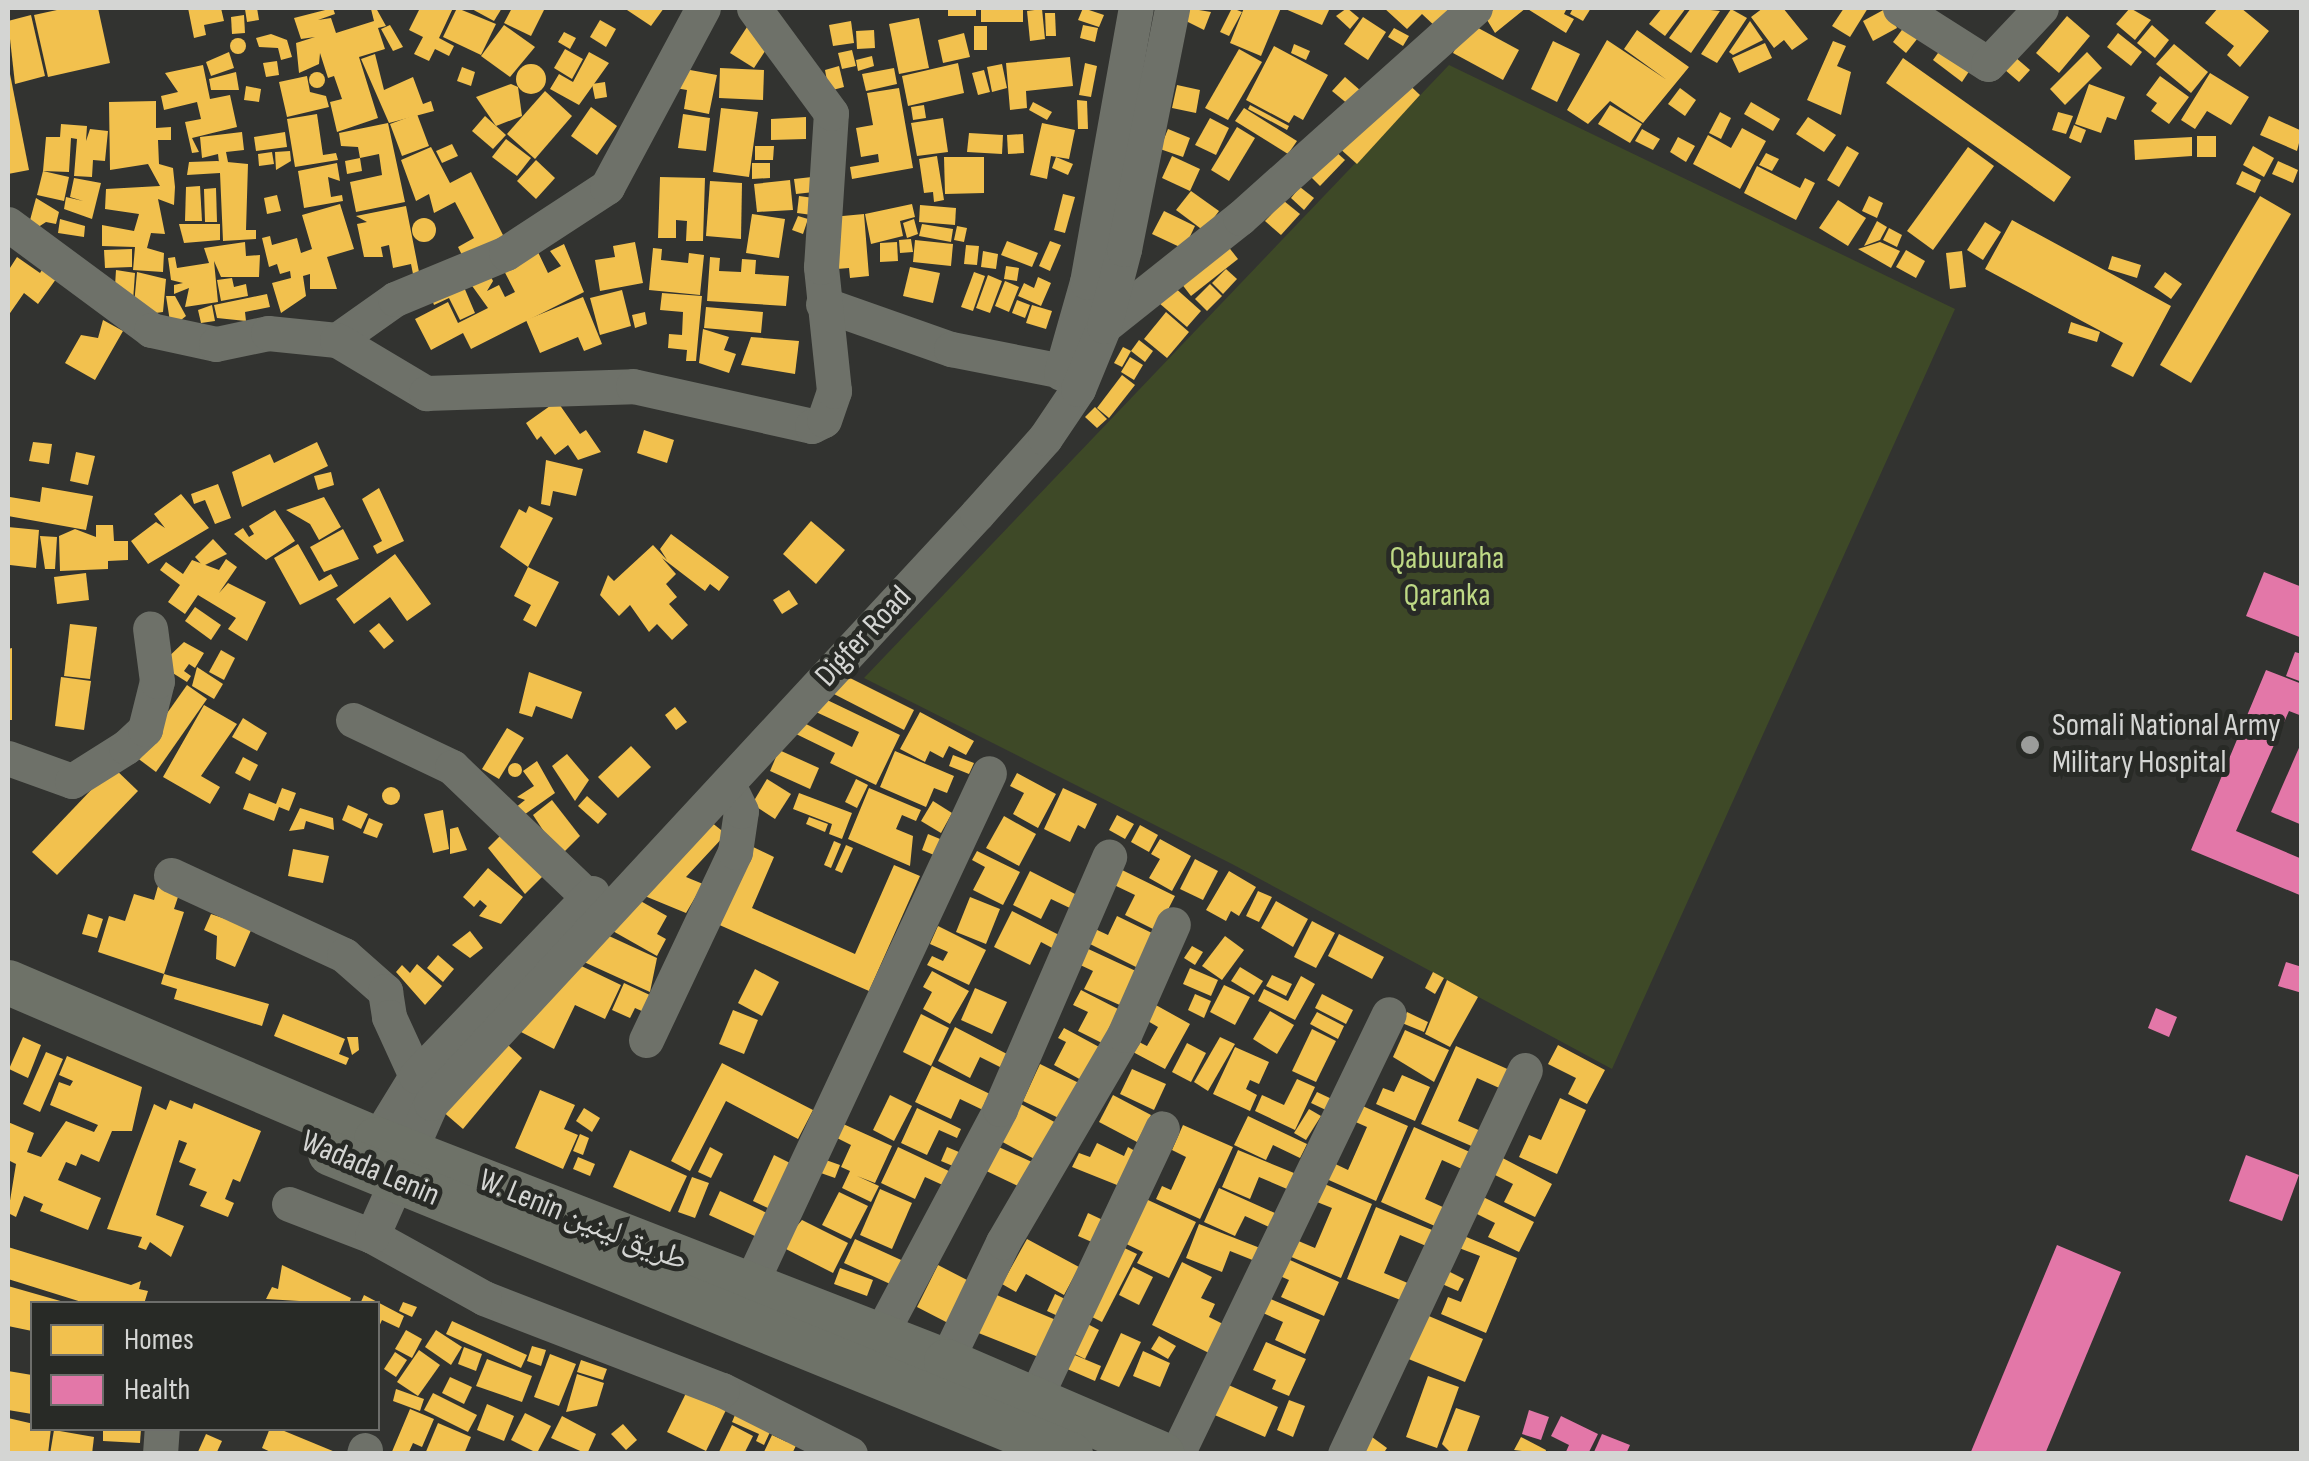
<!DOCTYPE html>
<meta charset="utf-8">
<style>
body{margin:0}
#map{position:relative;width:2309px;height:1461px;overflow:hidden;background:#323330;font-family:"Sofia Sans Condensed","Noto Naskh Arabic",sans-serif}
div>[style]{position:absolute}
.green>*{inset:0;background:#3e4927}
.homes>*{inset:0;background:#f2c14e}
.round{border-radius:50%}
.health>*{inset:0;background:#e377a8}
.minor>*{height:35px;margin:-17.5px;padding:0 17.5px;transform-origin:17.5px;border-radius:17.5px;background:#6e7169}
.major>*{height:45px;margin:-22.5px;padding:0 22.5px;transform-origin:22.5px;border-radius:22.5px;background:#6e7268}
.dots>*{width:28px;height:28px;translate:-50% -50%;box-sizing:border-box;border:5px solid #282a26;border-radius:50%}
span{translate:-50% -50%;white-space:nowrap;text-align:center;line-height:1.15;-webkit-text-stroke:10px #282a26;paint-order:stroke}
.park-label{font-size:32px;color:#bed985}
.street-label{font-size:32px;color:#d4d5d3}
.poi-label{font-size:32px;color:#d4d5d3}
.left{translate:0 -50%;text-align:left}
.frame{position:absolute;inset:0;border:10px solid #d4d5d3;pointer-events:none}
.legend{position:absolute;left:30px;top:1301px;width:350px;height:130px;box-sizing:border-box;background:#282a26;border:2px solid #6d6e6b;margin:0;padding:12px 18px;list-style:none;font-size:30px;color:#d4d5d3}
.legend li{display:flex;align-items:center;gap:20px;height:50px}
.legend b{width:50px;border:2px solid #6d6e6b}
</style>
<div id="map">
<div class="green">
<div style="clip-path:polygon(1449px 65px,1955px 309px,1612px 1069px,1232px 864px,864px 678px)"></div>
</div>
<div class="homes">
<div style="clip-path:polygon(66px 8px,98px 8px,110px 63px,48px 77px,34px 15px)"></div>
<div style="clip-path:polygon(188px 8px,221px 8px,224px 21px,204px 25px,206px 35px,194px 38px)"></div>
<div style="clip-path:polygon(257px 8px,259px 20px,247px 22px,245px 9px)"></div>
<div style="clip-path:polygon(333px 8px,335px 14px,318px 20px,331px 18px,336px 33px,374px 21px,371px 9px,376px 8px,386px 26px,378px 28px,385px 49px,359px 57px,378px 118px,337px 132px,330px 102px,342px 99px,334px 76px,328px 78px,320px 53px,319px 64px,299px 73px,296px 43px,315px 37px,301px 39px,294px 18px)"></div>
<div style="clip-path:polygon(420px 8px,453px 8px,439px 38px,454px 46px,449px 56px,435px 49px,429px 61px,414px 54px,423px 37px,409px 30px)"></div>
<div style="clip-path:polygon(457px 8px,496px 24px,481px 55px,443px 37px)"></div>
<div style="clip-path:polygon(470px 8px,502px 8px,494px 21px)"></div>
<div style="clip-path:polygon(512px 8px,545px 8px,531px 36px,504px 23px)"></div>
<div style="clip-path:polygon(624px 8px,664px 8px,651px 26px)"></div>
<div style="clip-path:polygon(948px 8px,976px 8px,976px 16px,948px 16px)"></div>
<div style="clip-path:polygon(981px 8px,1023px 8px,1023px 22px,981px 22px)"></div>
<div style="clip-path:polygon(1083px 8px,1104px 15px,1099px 27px,1078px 20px)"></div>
<div style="clip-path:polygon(1187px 8px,1211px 12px,1204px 30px,1182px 19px)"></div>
<div style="clip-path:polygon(1232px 8px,1242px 12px,1229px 36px,1220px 32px)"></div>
<div style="clip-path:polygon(1244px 8px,1281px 8px,1261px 56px,1230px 43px)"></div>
<div style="clip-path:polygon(1283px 8px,1330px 8px,1322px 25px)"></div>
<div style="clip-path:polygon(1347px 8px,1359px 18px,1350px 29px,1336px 16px)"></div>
<div style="clip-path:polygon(1384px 8px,1445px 8px,1452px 14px,1438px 29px,1422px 14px,1407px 29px)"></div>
<div style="clip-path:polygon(1497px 8px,1567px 8px,1564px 14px,1574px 19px,1566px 33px,1526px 8px,1495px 33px,1484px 15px)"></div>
<div style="clip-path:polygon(1573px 8px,1591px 8px,1583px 21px,1570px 14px)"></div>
<div style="clip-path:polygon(1662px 8px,1686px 8px,1665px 36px,1649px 24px)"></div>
<div style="clip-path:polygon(1691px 8px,1720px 11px,1691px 53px,1669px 38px)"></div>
<div style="clip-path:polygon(1763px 8px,1783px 8px,1808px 39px,1792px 50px,1784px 40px,1774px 48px,1751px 17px)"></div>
<div style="clip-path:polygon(1844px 8px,1868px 8px,1850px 37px,1832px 26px)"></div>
<div style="clip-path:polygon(1887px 8px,1897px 28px,1873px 41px,1863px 21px)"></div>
<div style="clip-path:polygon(2130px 8px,2151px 20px,2135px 40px,2116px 24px)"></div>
<div style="clip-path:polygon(2218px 8px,2241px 8px,2269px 31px,2240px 67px,2227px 55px,2234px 46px,2205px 23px)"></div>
<div style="clip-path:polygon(1042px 9px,1045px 39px,1030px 41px,1027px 11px)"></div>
<div style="clip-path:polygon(1731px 9px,1747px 18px,1717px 63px,1701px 54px)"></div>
<div style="clip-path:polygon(1045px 13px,1055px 13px,1056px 36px,1046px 36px)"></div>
<div style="clip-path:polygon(31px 15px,45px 76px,15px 84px,8px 21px)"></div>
<div style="clip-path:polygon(244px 15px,245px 33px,232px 34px,231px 17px)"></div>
<div style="clip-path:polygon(2067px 16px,2090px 36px,2059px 73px,2036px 53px)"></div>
<div style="clip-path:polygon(1363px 17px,1386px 32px,1368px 60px,1344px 44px)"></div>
<div style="clip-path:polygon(919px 18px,929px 68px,899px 74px,889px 24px)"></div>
<div style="clip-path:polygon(600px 20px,616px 29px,606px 47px,590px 37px)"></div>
<div style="clip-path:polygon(851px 21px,854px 43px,833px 46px,829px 25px)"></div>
<div style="clip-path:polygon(1750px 21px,1763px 40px,1733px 55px,1729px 52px)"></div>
<div style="clip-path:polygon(1469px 23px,1519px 50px,1503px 80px,1453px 53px)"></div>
<div style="clip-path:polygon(1907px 23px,1921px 34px,1906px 53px,1893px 42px)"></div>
<div style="clip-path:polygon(390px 25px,403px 47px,393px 51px,381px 29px)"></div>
<div style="clip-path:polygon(504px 25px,535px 47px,510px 77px,481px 56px)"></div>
<div style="clip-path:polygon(1083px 25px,1098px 28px,1095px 42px,1080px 38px)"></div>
<div style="clip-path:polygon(2152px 25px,2169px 40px,2155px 58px,2137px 43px)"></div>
<div style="clip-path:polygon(974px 26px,987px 26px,987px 50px,974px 50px)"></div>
<div style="clip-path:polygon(747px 27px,771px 42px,754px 68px,730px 53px)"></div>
<div style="clip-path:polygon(1394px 28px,1409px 36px,1403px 46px,1388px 37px)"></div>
<div style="clip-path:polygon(874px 30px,875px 48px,857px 49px,856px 31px)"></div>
<div style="clip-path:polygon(1637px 30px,1689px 67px,1643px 123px,1610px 101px,1588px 124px,1567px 110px,1607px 40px,1667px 80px,1624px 49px)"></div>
<div style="clip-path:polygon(564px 32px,576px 38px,570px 49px,558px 42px)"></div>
<div style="clip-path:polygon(964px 33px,970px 57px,943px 63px,938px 40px)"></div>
<div style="clip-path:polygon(2118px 33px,2142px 52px,2131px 66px,2107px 47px)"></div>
<div style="clip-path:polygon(271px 34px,287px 40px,292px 57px,281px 60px,278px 48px,259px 47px,256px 38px)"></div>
<div class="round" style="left:230px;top:38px;width:16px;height:16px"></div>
<div style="clip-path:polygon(1553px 41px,1580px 54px,1557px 102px,1531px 89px)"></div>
<div style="clip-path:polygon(1833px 41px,1846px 46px,1837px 66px,1851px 72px,1841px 115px,1807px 100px)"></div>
<div style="clip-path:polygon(1765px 43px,1772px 58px,1739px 73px,1732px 58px)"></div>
<div style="clip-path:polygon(1294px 44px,1310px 51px,1306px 60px,1291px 53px)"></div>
<div style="clip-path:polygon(2174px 44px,2208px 72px,2191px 93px,2156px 64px)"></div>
<div style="clip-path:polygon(1274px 46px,1328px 75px,1303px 120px,1294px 115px,1289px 123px,1246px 100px)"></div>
<div style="clip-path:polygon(1943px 46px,1972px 67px,1962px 82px,1933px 60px)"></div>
<div style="clip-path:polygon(565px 49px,583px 59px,572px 79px,554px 68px)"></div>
<div style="clip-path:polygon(1239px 49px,1262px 62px,1228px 120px,1205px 108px)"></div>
<div style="clip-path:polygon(852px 50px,856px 66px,842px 69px,838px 53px)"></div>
<div style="clip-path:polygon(229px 52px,234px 68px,211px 76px,206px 62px)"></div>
<div style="clip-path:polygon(589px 52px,609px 63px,579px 105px,550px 89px,559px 74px,573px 82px)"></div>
<div style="clip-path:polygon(2087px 52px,2102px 68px,2065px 105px,2050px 89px)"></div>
<div style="clip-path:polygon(375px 54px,384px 90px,413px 77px,423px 104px,431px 101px,434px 111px,389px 123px,361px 59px)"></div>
<div style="clip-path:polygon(872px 56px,874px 66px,858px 71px,856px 60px)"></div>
<div style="clip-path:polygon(1070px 57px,1073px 86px,1026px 91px,1027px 108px,1010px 110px,1006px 63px)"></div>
<div style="clip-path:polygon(2015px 57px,2030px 70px,2019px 82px,2004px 69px)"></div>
<div style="clip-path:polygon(1903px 58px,2071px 177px,2054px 202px,1886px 83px)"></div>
<div style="clip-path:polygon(277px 61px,279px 75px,266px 77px,263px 63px)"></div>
<div style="clip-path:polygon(958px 63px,964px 93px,908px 106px,902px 76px)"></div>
<div style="clip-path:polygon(1085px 63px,1097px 66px,1091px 97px,1079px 95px)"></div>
<div class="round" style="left:516px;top:64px;width:30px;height:30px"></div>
<div style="clip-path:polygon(8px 64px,29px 170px,8px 174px)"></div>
<div style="clip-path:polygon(1002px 64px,1007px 88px,992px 92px,987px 67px)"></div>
<div style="clip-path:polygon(203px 65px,210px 99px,230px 95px,237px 127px,192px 138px,199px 152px,192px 153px,185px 122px,201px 119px,197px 102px,164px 110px,161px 96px,178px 92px,165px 73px)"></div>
<div style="clip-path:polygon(839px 66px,844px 87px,829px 91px,825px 70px)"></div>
<div style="clip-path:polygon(462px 67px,475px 72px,471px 86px,457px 81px)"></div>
<div style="clip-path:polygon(674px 67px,717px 75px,709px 114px,684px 109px,687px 90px,670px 87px)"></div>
<div style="clip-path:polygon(720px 68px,764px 70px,763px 100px,719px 98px)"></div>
<div style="clip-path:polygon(894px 68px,897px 84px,866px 91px,862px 74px)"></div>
<div style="clip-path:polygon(984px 70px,990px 92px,978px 95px,972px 73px)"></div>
<div class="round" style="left:309px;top:72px;width:16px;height:16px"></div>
<div style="clip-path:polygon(236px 72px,239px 90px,211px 90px,209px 79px)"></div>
<div style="clip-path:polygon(2210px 73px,2249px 97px,2231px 125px,2207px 111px,2195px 129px,2181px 120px)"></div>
<div style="clip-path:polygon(307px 76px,310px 92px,326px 96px,329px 107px,287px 117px,279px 82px)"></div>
<div style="clip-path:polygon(1400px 76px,1420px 95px,1357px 164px,1337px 146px)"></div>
<div style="clip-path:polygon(2160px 76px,2189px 97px,2169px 124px,2151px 111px,2157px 103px,2146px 95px)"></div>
<div style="clip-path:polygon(1345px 77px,1361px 91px,1349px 105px,1332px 91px)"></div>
<div style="clip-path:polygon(605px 82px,607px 97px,595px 99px,592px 84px)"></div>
<div style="clip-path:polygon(511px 84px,518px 87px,522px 116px,496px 126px,476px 97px)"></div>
<div style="clip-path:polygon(2089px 84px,2125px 97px,2116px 120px,2107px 117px,2101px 133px,2075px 124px)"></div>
<div style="clip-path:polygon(1177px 85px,1200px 90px,1196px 113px,1172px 108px)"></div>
<div style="clip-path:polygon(246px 86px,261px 89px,259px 102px,244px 100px)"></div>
<div style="clip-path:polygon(899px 88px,913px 168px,852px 179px,850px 167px,879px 162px,878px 154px,861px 157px,859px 145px,856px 128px,873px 125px,867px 93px)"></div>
<div style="clip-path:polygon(1680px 88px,1696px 100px,1685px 116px,1668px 104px)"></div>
<div style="clip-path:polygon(545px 91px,572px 116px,535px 159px,507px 134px)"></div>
<div style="clip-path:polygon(1077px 100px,1087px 101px,1088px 129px,1078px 129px)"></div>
<div style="clip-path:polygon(156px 101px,156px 128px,171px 127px,171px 140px,158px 140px,159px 164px,173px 168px,175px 187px,174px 205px,158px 199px,165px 234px,151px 233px,147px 248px,164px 253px,163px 272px,133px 270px,135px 247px,102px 246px,102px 225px,134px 231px,139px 214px,105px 209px,106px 189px,160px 186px,148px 164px,110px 170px,109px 102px)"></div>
<div style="clip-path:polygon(1033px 102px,1052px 112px,1047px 120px,1029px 110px)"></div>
<div style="clip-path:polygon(1751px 102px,1780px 119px,1773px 131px,1744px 114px)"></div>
<div style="clip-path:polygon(924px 105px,926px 118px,913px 120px,911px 107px)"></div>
<div style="clip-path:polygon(1250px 105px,1289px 126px,1287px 130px,1248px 109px)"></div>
<div style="clip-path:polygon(1610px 105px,1642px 124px,1630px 143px,1598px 124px)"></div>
<div style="clip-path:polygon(591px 107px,617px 126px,597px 155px,571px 136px)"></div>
<div style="clip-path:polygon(721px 108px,758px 112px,749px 177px,713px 172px)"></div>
<div style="clip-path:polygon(1244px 108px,1297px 141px,1288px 154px,1235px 121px)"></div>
<div style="clip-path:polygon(1720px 112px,1731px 118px,1721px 139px,1709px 133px)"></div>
<div style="clip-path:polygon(2058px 112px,2073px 116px,2066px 134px,2052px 130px)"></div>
<div style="clip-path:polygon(317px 114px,323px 155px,336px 153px,338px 160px,295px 167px,287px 119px)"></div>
<div style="clip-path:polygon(417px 114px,429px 146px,402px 156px,390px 124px)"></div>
<div style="clip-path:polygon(683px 114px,710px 118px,706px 151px,678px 148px)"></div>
<div style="clip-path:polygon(485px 116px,506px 135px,493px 149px,472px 131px)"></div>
<div style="clip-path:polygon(2269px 116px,2302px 131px,2297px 151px,2260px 135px)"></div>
<div style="clip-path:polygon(806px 117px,806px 139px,771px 140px,771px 119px)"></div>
<div style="clip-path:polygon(1808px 117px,1836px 135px,1824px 152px,1796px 134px)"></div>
<div style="clip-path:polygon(943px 118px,948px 152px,917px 156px,911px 123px)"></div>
<div style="clip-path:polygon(1210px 118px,1229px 128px,1216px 155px,1195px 145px)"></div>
<div style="clip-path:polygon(388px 123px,405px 202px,356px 212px,350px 182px,382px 175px,379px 154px,360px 158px,358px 147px,341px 146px,339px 133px)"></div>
<div style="clip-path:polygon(1042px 123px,1075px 130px,1069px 159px,1051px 156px,1047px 179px,1030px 175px)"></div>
<div style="clip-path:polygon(61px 124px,87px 126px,86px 141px,90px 129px,108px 131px,105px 161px,93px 160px,92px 177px,74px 176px,77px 139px,71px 138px,69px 172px,43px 171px,46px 137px,60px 137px)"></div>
<div style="clip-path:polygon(2074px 125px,2086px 130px,2081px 143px,2069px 138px)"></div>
<div style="clip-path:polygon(1237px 127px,1255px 138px,1229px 181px,1211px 170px)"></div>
<div style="clip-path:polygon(1742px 128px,1766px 141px,1740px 189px,1693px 164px,1708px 135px,1731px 148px)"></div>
<div style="clip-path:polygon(1168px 129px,1190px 138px,1183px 157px,1160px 149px)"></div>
<div style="clip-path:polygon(1642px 129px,1660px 139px,1653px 150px,1635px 141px)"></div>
<div style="clip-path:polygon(242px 132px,244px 150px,226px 152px,228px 162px,219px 163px,218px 154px,202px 158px,200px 137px)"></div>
<div style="clip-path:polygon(285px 132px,287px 147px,256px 151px,254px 137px)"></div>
<div style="clip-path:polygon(969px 133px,1003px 135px,1002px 154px,967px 152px)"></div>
<div style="clip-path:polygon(1023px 134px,1024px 153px,1008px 154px,1007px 135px)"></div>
<div style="clip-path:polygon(2197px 136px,2216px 136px,2216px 157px,2197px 157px)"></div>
<div style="clip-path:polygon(1678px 137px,1695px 146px,1686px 162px,1670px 152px)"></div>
<div style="clip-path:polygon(2192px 137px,2192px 156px,2135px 160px,2134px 140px)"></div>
<div style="clip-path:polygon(506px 139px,531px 158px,517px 176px,492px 157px)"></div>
<div style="clip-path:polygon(452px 144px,458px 156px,442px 163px,436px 151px)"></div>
<div style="clip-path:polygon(755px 146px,774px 146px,773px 160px,755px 160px)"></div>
<div style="clip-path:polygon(1847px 146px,1859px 153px,1839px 187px,1827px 180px)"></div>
<div style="clip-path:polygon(2253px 146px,2274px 158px,2264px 177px,2243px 165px)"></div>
<div style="clip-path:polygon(431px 147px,450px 183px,471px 172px,505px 239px,465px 261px,458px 247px,474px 238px,455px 202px,434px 213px,429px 194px,416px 201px,401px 160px)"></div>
<div style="clip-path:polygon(1968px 147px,1994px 166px,1933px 250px,1907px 231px)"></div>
<div style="clip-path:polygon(1334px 150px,1345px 160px,1320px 186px,1310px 176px)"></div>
<div style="clip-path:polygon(290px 151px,291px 161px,276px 170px,275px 152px)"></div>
<div style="clip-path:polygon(272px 152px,274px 164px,259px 166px,258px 154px)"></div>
<div style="clip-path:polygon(1766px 153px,1779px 159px,1772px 171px,1759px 165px)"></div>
<div style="clip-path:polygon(937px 156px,944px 200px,934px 202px,933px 192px,924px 193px,919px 159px)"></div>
<div style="clip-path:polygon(1172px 156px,1200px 169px,1190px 191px,1162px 178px)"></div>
<div style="clip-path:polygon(944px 157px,984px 157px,984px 193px,945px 194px)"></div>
<div style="clip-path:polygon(1056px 157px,1073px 164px,1068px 175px,1052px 168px)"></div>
<div style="clip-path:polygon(360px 158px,362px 171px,347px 174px,345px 161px)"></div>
<div style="clip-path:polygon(536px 160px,555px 178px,536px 199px,517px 181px)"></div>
<div style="clip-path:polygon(217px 161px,248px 164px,246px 230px,256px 230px,256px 239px,223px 241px,220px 173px,187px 175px,189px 162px)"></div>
<div style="clip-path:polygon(2278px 161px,2298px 170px,2293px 183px,2272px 174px)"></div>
<div style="clip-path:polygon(337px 163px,340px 181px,328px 177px,331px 197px,342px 195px,343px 201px,304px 208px,298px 171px)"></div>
<div style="clip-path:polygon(752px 163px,770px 163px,770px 178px,752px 179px)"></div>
<div style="clip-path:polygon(1757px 166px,1800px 188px,1805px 178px,1815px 183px,1796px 220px,1744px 193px)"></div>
<div style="clip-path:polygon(43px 171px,69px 177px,64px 201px,37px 195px)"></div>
<div style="clip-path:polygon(2242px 171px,2261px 180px,2255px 193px,2236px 184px)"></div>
<div style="clip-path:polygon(660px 177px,705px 178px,703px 241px,686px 241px,687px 221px,676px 220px,676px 238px,658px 238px)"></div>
<div style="clip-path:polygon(812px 177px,814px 192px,796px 194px,794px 179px)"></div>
<div style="clip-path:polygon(74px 178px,101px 183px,92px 219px,64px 209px,66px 197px,83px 201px,70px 197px)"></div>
<div style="clip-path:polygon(790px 180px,793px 210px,757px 212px,754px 184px)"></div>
<div style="clip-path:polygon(710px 181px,742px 183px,741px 239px,706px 236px)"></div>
<div style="clip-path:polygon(200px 186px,202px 221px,185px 221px,186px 187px)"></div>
<div style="clip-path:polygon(1300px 187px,1314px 198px,1304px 210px,1291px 198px)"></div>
<div style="clip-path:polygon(216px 188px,217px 222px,205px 222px,204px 189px)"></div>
<div style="clip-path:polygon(1191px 191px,1219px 211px,1204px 231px,1176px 210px)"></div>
<div style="clip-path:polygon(1063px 194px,1075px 197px,1065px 233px,1054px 230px)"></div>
<div style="clip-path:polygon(277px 195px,281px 211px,267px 214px,264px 198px)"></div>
<div style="clip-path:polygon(799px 196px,814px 198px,812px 215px,797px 213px)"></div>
<div style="clip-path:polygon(1869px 196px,1883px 203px,1877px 218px,1862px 211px)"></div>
<div style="clip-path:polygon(2260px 196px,2291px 214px,2191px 383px,2160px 365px)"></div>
<div style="clip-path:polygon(36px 198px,59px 212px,56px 224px,46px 222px,26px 235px)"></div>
<div style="clip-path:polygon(1838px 200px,1866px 218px,1848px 246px,1819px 228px)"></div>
<div style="clip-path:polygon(1284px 201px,1300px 214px,1281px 235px,1265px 221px)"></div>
<div style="clip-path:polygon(340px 204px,354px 249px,327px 257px,337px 289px,310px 289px,310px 274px,303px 276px,306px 296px,281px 313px,272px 283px,291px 278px,290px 271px,280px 274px,277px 264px,269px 267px,262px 238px,270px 236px,272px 245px,297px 238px,301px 253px,312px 249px,302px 215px)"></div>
<div style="clip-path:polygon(912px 204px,915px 217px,900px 221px,903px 236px,871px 244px,865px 214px)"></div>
<div style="clip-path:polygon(920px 205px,956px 208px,955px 225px,919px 222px)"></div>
<div style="clip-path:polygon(406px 206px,419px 272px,413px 274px,411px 264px,393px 268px,389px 245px,381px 247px,383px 257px,364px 257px,357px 224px,367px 222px,356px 216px)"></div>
<div style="clip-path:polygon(1164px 211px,1195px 226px,1184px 249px,1152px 234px)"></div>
<div style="clip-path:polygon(752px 214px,785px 219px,779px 258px,746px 253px)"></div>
<div style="clip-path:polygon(864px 214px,869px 276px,850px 278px,849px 268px,837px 269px,832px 217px)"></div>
<div style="clip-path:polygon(798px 216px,808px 219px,803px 234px,792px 230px)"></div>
<div class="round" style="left:412px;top:218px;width:24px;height:24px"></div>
<div style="clip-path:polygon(60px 219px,85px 226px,84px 237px,58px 233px)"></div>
<div style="clip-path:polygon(914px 219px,918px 234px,907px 238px,903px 223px)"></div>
<div style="clip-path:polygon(2012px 220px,2171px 306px,2133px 377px,2111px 366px,2123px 343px,1985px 269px)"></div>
<div style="clip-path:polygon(1877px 221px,1887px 227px,1880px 240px,1864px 246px)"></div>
<div style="clip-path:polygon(1985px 222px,2001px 232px,1983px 260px,1967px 250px)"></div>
<div style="clip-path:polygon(179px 224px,220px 224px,220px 240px,184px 243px)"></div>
<div style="clip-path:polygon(922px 224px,953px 229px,951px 242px,919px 236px)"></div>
<div style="clip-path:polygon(957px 226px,967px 228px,964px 242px,954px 240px)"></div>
<div style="clip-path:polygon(1889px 228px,1902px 235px,1897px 247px,1883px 240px)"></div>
<div style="clip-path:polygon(911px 239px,913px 252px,900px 253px,899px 240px)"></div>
<div style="clip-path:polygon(915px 240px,953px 244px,951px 266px,913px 262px)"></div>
<div style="clip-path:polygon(1007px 241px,1038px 253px,1032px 267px,1001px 255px)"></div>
<div style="clip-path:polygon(1050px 241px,1061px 245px,1050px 271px,1039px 266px)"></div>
<div style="clip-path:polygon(245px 242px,246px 256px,260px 255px,259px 277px,221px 277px,214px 261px,218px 302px,185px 307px,189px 288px,174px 294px,174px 285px,183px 283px,171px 280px,168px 258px,175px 257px,177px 268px,209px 263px,204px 248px)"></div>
<div style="clip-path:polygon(635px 242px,643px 283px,600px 291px,595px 260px,615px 257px,613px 246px)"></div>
<div style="clip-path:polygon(897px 242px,898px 261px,880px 262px,880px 243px)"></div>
<div style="clip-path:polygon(1880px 242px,1900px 251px,1891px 268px,1858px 249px)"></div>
<div style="clip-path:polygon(564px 244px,584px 292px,471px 349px,463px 333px,431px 350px,415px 319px,448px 302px,458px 323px,488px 308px,470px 283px,489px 273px,493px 281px,487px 291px,499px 285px,505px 297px,515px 292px,501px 265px,537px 250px,548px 273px,561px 266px,550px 251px)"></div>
<div style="clip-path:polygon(966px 245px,979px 246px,977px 265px,964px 264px)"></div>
<div style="clip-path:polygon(1227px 245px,1238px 259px,1191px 296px,1181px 283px)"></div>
<div style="clip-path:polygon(653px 248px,662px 249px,661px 260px,688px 263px,689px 253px,704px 255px,700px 295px,649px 290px)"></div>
<div style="clip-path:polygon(132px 249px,132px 267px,105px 268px,104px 250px)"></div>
<div style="clip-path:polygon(1906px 250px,1925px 261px,1916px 278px,1896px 267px)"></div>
<div style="clip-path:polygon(983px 251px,998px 254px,996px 269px,981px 267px)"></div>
<div style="clip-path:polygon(1962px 251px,1966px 287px,1950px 289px,1946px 253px)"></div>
<div style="clip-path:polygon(2112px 256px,2141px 265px,2137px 278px,2108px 269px)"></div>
<div style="clip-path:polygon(17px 257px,40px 273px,45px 265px,59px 275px,38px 304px,24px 293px,8px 316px,8px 271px)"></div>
<div style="clip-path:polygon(710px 257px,720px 258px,719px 271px,741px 272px,742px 259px,756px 260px,755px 274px,789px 276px,786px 306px,707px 301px)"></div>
<div style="clip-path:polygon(1006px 266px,1019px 268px,1017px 281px,1004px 279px)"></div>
<div style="clip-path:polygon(910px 267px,940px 273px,933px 303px,903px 296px)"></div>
<div style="clip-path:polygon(1226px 269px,1237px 279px,1223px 294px,1212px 283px)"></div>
<div style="clip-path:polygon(116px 270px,135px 273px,133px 301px,114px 301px)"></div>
<div style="clip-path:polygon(137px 272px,166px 279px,163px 312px,133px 316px)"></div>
<div style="clip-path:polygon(974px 272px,985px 276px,973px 311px,961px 307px)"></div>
<div style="clip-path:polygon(2165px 272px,2182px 284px,2171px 299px,2154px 287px)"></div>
<div style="clip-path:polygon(988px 275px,1002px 281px,990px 313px,976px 308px)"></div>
<div style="clip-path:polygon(1038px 277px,1051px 283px,1041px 306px,1018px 296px,1024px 283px,1034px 288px)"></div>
<div style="clip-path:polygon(232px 278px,234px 287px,246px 284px,248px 296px,221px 301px,217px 280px)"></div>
<div style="clip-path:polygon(461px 280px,475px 313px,460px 320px,449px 298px,434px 305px,430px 294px)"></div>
<div style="clip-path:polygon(1005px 281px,1019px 287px,1009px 312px,995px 306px)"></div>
<div style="clip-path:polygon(1210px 284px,1222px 296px,1207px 311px,1195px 299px)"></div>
<div style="clip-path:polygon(1173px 286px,1201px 311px,1187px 327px,1159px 303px)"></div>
<div style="clip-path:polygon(622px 290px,631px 326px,600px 335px,590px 298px)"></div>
<div style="clip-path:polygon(662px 293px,702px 296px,696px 361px,686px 361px,687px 350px,668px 348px,669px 334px,682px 335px,683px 312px,660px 310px)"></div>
<div style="clip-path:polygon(267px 294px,270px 307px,245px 312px,246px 321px,217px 318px,214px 305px)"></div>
<div style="clip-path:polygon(166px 296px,175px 296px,186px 316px,171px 328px)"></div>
<div style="clip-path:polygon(583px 297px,602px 344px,584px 351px,578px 337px,540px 353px,526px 320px)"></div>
<div style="clip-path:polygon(1017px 300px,1030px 305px,1025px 318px,1012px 313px)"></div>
<div style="clip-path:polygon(212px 305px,215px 321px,201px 323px,198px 310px)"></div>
<div style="clip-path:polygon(1032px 305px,1052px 311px,1046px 329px,1026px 323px)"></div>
<div style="clip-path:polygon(706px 307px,763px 312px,761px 333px,704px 328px)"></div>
<div style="clip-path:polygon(645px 312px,647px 324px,635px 328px,632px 315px)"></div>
<div style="clip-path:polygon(1166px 312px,1189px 332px,1167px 358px,1144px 339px)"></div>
<div style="clip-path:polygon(103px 320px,123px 331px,95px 380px,65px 363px,81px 335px,98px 338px)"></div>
<div style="clip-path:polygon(2071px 322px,2100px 332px,2097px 342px,2068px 333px)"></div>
<div style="clip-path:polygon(703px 329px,729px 337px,724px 350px,736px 354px,729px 373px,699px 363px)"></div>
<div style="clip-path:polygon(751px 337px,799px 341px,795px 374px,741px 365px)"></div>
<div style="clip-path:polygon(1139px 340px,1153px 351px,1145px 362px,1131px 351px)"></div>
<div style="clip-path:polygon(1123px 347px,1131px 351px,1122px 367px,1114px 363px)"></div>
<div style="clip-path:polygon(1130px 357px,1143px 365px,1134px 380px,1121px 372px)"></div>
<div style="clip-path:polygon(1122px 375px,1135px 385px,1109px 418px,1097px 408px)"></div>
<div style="clip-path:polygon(557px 401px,580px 434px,586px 430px,601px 452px,578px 460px,568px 445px,555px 455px,541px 436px,537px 440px,526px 423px)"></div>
<div style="clip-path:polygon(1095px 407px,1107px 419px,1097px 428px,1085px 417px)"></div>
<div style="clip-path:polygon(644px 430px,674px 440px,667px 463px,637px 453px)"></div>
<div style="clip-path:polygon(33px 442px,52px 444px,49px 464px,29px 461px)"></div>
<div style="clip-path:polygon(317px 442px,328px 466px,242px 507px,232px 472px,270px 454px,274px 463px)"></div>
<div style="clip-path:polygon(76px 452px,95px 456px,88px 485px,70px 481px)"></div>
<div style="clip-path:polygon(546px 460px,583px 469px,576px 496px,553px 491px,550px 506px,541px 504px)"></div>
<div style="clip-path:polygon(331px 472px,334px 485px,318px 490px,314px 476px)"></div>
<div style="clip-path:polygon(218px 484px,231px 518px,215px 524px,205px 500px,194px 504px,191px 494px)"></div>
<div style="clip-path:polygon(42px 487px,93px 496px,86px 530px,8px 516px,10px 497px,40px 502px)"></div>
<div style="clip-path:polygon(379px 488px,404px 541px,377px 554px,373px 546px,382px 541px,362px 499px)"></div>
<div style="clip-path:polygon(181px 494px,209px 528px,148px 564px,131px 541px,156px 522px,165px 528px,154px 514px)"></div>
<div style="clip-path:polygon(324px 497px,341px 527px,319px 540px,310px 524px,286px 510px)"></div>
<div style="clip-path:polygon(529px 506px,553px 518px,528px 567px,500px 547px,519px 509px,526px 513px)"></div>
<div style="clip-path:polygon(275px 510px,295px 541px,266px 560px,234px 534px,243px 528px,249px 537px,254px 534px,249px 526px)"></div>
<div style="clip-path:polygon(811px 521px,845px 550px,816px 584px,783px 554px)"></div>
<div style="clip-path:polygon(96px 525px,113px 525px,114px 541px,128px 541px,128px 560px,108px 561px,108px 569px,60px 571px,59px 536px,75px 529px,96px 537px)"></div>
<div style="clip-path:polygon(8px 527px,39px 530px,36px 568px,10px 565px)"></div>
<div style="clip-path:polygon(343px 529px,359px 559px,324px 572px,310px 547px)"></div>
<div style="clip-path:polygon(671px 534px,729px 577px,719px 591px,710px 584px,705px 591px,662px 558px,676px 574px,666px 584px,677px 597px,669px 604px,688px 625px,672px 640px,657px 624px,649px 632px,630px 605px,619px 616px,600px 595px,608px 575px,614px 581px,653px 545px,667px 560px,660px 549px)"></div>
<div style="clip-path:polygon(40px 536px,57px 537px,55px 569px,45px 569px)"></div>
<div style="clip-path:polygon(213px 539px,227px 554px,203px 566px,195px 557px)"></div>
<div style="clip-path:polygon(298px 544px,319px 581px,331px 574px,338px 586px,300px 605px,274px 558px)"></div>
<div style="clip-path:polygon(395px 554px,431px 604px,407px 621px,390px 597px,354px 624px,336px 599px)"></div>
<div style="clip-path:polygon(226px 559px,237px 567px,219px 593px,228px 583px,266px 602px,247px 641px,228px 629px,236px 618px,198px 595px,185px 614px,168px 602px,180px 585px,160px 570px,166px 562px,183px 574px,192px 560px,219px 570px)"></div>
<div style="clip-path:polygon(528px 567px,559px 582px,536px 627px,523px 620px,531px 605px,514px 596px)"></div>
<div style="clip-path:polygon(86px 573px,89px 600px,57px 604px,54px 577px)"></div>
<div style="clip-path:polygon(789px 590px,798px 604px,782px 614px,773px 600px)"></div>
<div style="clip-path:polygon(195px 607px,221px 625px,211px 640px,185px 621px)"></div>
<div style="clip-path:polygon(379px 623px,394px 641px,384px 649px,369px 631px)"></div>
<div style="clip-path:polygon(70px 624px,97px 627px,90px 679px,64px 676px)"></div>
<div style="clip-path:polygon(184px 642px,204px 653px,195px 668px,189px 664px,184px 671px,191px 676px,187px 682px,160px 665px)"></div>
<div style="clip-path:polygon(12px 648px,12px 720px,8px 720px,8px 649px)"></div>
<div style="clip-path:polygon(221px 650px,235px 658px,224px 680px,209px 672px)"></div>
<div style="clip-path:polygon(197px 667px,223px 684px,214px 699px,192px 686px)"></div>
<div style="clip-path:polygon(529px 672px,582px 692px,572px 719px,536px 706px,532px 717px,519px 713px)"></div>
<div style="clip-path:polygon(840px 673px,914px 710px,904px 730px,830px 692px)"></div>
<div style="clip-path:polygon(61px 677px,91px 681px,84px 730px,55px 726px)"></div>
<div style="clip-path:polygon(187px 685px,207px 699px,156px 772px,136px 757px)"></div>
<div style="clip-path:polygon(823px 698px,900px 735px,876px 785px,830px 763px,835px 753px,794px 733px,800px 721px,852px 747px,859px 732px,816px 712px)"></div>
<div style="clip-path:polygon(204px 705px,237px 724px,201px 776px,220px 787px,210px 804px,163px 777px)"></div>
<div style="clip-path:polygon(675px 707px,687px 722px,676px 730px,665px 715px)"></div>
<div style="clip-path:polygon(920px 712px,974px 741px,966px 755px,949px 746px,943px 758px,930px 751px,925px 762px,900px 749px)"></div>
<div style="clip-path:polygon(243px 718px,267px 733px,257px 751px,232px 737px)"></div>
<div style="clip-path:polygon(507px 728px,524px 738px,499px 779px,482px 769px)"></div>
<div style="clip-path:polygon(631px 746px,651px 767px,618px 798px,598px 777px)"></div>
<div style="clip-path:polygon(779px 750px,819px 768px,810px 789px,770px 771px)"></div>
<div style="clip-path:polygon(895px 751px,954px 776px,947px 793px,934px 788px,926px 807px,880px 787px)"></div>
<div style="clip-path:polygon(567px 754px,589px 780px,575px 801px,552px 766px)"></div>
<div style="clip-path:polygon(953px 755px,974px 763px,969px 774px,949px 766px)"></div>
<div style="clip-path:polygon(243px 757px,258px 765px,250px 781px,235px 773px)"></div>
<div style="clip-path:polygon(537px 761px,555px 793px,521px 817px,515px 808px,525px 800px,517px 797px,534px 786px,523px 771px)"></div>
<div class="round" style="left:508px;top:763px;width:14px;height:14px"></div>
<div style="clip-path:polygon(113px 767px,138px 791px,57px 875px,32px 852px)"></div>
<div style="clip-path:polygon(1017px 773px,1056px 794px,1038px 828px,1013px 814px,1024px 793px,1010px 786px)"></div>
<div style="clip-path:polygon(767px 779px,791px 794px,775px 819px,752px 804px)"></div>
<div style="clip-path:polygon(856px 779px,868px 785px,857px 808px,845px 802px)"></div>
<div class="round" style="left:382px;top:787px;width:18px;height:18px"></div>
<div style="clip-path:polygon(282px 788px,296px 793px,289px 811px,279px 807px,274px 821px,243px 809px,249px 793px,276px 804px)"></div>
<div style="clip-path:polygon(869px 788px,921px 810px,916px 821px,902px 815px,896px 829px,913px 836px,910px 866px,848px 839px)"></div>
<div style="clip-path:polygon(1063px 788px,1097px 804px,1085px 829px,1078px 825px,1070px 842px,1044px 829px)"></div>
<div style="clip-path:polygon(799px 793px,852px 813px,842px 839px,829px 834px,832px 824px,793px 809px)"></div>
<div style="clip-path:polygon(587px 796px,607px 814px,598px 824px,578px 806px)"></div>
<div style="clip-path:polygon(552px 800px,580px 836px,560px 856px,533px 815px)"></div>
<div style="clip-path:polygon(933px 801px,952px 813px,941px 833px,921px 821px)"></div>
<div style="clip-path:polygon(348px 805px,368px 814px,361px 829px,342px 820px)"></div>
<div style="clip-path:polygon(300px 808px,333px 818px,334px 830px,306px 821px,304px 829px,289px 831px)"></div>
<div style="clip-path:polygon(443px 810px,449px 849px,433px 853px,424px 814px)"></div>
<div style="clip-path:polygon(1117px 815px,1134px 824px,1125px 839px,1109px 830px)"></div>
<div style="clip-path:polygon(1004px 816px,1036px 834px,1019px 866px,986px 848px)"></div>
<div style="clip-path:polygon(809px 817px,828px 824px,825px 832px,806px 824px)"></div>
<div style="clip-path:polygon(369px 818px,383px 824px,377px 838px,363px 833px)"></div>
<div style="clip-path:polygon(706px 818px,726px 834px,686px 877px,703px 884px,686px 913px,635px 892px)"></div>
<div style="clip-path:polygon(1140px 825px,1158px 835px,1149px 852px,1131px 842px)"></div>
<div style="clip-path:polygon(458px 827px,467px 850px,450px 854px,450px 829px)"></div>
<div style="clip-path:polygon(504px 832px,550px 869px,525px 894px,488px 848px)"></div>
<div style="clip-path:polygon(928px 834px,940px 839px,934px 855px,922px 850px)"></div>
<div style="clip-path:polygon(1160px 839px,1191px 856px,1172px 891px,1149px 878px,1160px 859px,1151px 854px)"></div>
<div style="clip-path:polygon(834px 841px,841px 844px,831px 868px,824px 865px)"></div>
<div style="clip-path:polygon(749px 845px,774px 857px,752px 908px,855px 954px,894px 865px,920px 876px,869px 991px,715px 923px)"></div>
<div style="clip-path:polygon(846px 845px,853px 848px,842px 873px,835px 870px)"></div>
<div style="clip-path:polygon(293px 849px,329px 856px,323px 883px,288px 876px)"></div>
<div style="clip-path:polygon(977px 851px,1020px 872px,1003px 905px,973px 890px,985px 867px,972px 860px)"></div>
<div style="clip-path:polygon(1195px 859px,1218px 871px,1203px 900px,1180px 889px)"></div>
<div style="clip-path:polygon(488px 868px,523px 897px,501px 924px,479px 916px,487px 906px,480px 900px,474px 907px,463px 897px)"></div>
<div style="clip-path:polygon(1120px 869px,1175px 896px,1157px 931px,1125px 915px,1135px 895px,1112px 884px)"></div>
<div style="clip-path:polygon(1030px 871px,1079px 896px,1072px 909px,1051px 899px,1041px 919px,1013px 905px)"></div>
<div style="clip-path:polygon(1229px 871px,1256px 887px,1239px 916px,1231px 911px,1226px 921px,1206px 910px)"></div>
<div style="clip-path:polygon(160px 879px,182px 885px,174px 909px,184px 912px,164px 974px,98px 952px,109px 916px,125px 921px,134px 894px,154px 900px)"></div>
<div style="clip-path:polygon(1258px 891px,1272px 897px,1259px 922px,1246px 916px)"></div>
<div style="clip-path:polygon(630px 895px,667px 916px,657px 934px,666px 939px,657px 956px,611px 930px)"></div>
<div style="clip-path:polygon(970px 897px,1000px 909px,986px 944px,956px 932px)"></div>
<div style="clip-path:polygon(1276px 901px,1308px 919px,1293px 947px,1261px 928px)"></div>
<div style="clip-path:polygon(1012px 911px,1063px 937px,1056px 950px,1041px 942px,1030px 965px,994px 947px)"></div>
<div style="clip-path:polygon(88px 914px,103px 919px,97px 938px,82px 934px)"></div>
<div style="clip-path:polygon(211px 914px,252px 928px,235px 967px,216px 959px,217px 936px,204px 930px)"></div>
<div style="clip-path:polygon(1117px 916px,1154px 934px,1138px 968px,1088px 943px,1095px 929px,1108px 935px)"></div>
<div style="clip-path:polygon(1312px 921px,1335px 933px,1316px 968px,1294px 957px)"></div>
<div style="clip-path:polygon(938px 926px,986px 950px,969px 985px,927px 965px,932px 956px,943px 961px,948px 952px,930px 944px)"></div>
<div style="clip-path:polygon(470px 931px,483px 948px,470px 958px,452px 945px)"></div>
<div style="clip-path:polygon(598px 931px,657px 958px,650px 992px,584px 962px)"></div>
<div style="clip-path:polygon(1339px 934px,1384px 957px,1372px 979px,1328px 956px)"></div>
<div style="clip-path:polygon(1225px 936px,1244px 950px,1222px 980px,1202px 966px)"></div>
<div style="clip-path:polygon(1192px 946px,1203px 952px,1195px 965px,1184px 958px)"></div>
<div style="clip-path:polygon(1084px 947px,1138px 972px,1122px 1006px,1084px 989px,1093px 971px,1076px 963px)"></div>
<div style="clip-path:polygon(438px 955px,454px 969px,443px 982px,427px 968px)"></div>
<div style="clip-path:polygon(573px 962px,621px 985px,605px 1019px,575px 1005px,554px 1049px,521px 1032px,548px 975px)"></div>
<div style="clip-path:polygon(417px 964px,442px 986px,425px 1005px,396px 972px,402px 965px,410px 973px)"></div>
<div style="clip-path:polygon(1240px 967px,1263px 981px,1254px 995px,1231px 981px)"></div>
<div style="clip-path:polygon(1190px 968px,1218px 980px,1211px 996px,1183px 984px)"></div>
<div style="clip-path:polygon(755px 969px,779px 982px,762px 1016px,738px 1003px)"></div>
<div style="clip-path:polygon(932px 971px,969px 991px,950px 1024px,923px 1009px,932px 992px,923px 987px)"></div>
<div style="clip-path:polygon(1433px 972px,1444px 978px,1435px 994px,1425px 988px)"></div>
<div style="clip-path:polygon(164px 974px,269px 1004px,262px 1026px,174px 999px,177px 989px,161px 984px)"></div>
<div style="clip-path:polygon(1272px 975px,1292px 984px,1286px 996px,1266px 986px)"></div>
<div style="clip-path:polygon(1301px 976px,1315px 984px,1295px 1020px,1258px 1001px,1264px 989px,1288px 1001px)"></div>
<div style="clip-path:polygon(1447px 980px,1478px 997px,1450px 1047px,1425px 1034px)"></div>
<div style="clip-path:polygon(624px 983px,652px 996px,644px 1012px,635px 1008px,630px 1018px,612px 1010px)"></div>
<div style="clip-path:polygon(1224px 985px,1250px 997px,1235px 1025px,1210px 1012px)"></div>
<div style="clip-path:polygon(975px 988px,1007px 1002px,992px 1034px,961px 1020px)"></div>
<div style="clip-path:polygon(1081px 990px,1122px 1011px,1104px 1044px,1078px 1031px,1088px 1012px,1073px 1005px)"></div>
<div style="clip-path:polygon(1195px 994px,1211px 1001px,1204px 1018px,1188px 1010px)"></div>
<div style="clip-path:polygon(1322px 994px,1353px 1010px,1346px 1024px,1315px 1008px)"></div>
<div style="clip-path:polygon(1154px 1004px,1190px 1024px,1165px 1069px,1131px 1051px,1137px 1041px,1147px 1046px,1158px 1027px,1146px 1020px)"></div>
<div style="clip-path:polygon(733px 1010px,758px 1020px,744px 1054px,719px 1044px)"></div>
<div style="clip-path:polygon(1270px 1011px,1294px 1025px,1277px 1054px,1253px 1039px)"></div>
<div style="clip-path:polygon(1317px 1012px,1344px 1026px,1338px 1039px,1310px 1024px)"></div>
<div style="clip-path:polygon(1407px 1012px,1428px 1022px,1424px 1032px,1402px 1023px)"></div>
<div style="clip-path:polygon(283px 1014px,345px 1039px,339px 1054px,349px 1058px,346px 1065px,274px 1036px)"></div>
<div style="clip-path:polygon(921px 1014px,949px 1028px,931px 1066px,903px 1052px)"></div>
<div style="clip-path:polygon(955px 1027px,1007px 1054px,1000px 1067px,980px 1057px,970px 1078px,938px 1061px)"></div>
<div style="clip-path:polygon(1064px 1028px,1101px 1048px,1083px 1081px,1054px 1065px,1066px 1042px,1058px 1038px)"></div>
<div style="clip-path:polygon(1312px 1029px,1336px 1041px,1316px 1082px,1292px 1071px)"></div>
<div style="clip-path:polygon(1405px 1030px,1449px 1050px,1434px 1082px,1393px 1057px)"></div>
<div style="clip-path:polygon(23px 1037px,41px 1045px,28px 1078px,9px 1069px)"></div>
<div style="clip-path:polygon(347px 1037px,358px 1037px,359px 1050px,352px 1055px)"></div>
<div style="clip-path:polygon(1220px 1037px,1235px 1044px,1208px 1091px,1194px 1082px)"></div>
<div style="clip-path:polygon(506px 1043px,522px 1058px,463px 1129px,441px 1110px)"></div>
<div style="clip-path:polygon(1187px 1043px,1206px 1053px,1191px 1082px,1172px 1072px)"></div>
<div style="clip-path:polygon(1558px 1045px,1605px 1070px,1587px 1104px,1568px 1094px,1576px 1078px,1548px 1064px)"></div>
<div style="clip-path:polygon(1456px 1046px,1514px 1072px,1506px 1091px,1477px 1078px,1458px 1121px,1483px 1132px,1476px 1148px,1421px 1124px)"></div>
<div style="clip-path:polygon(1235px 1047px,1269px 1062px,1259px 1084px,1250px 1080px,1246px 1089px,1257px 1095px,1250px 1111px,1213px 1094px)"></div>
<div style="clip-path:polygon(46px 1052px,63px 1059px,40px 1112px,23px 1104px)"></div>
<div style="clip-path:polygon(67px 1056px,142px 1087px,132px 1131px,112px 1131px,99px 1162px,81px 1154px,76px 1166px,66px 1162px,58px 1180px,101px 1198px,88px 1230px,40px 1211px,43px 1204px,24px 1196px,16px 1217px,8px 1213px,16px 1164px,8px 1160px,8px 1122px,34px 1133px,27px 1152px,41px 1157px,66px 1121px,94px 1132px,98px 1125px,50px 1105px,59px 1082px,70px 1086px,73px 1081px,59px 1075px)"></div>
<div style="clip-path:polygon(722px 1063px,813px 1110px,798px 1139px,726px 1101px,690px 1171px,671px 1161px)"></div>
<div style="clip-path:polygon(1040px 1064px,1083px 1085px,1065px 1121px,1023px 1101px)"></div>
<div style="clip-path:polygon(932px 1066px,990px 1094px,983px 1110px,960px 1099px,951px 1119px,915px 1102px)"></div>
<div style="clip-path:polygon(1132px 1069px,1166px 1084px,1154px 1110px,1120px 1094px)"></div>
<div style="clip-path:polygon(1402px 1075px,1430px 1087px,1415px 1121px,1376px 1104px,1383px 1088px,1394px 1092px)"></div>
<div style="clip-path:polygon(1297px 1079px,1315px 1087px,1295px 1130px,1255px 1111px,1262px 1095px,1284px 1105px)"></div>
<div style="clip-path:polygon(540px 1090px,575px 1105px,564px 1129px,578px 1135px,563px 1169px,515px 1148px)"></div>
<div style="clip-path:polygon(1317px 1092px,1334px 1100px,1328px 1111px,1311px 1103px)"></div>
<div style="clip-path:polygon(890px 1095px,912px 1106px,894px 1141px,873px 1130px)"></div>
<div style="clip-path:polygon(1113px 1095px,1151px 1115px,1137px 1142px,1099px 1122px)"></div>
<div style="clip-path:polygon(1560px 1098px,1586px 1110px,1557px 1174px,1519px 1157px,1529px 1135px,1541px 1140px)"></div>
<div style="clip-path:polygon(170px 1100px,192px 1109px,194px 1103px,261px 1131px,240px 1182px,233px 1179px,225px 1199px,234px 1203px,228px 1217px,200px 1206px,207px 1192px,189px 1185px,196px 1169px,179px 1162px,187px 1143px,179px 1140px,156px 1215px,184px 1226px,171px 1257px,150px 1242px,146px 1250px,138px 1247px,142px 1237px,107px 1229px,154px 1104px,166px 1110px)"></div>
<div style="clip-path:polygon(1015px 1101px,1062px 1126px,1042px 1163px,995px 1138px)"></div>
<div style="clip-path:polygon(1358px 1104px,1408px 1126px,1376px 1201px,1322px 1177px,1329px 1161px,1348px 1170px,1367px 1127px,1351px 1120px)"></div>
<div style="clip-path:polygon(584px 1108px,600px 1118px,592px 1132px,576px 1121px)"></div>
<div style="clip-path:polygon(917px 1108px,961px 1129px,957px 1138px,939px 1130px,927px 1155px,901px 1143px)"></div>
<div style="clip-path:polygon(1309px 1109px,1321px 1116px,1306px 1140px,1294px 1133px)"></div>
<div style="clip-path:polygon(1248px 1116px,1307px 1144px,1300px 1158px,1273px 1145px,1266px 1160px,1234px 1145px)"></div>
<div style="clip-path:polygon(841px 1123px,892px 1146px,875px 1183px,857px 1176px,879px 1186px,871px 1202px,842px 1188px,850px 1171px,841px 1167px,851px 1145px,835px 1137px)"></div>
<div style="clip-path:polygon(1183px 1125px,1233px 1147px,1200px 1219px,1156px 1199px,1162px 1186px,1171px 1190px,1186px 1157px,1172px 1150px)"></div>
<div style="clip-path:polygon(1414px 1127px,1472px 1153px,1464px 1170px,1442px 1160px,1425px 1199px,1445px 1208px,1437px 1227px,1381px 1202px)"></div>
<div style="clip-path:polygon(580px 1134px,589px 1138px,583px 1155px,573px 1151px)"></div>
<div style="clip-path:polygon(1097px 1143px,1124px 1156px,1128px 1147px,1135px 1151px,1117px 1185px,1072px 1167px,1079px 1153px,1090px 1157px)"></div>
<div style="clip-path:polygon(992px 1144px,1032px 1162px,1020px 1187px,980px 1168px)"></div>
<div style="clip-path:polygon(710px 1147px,723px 1154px,711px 1178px,698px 1172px)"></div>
<div style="clip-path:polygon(898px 1147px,953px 1173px,947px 1187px,925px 1177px,915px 1199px,881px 1183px)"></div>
<div style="clip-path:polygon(947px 1147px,966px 1155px,960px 1169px,941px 1161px)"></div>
<div style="clip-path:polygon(630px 1150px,687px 1176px,670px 1212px,613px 1187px)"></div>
<div style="clip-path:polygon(1238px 1150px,1294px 1173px,1287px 1189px,1259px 1177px,1250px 1199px,1222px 1187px)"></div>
<div style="clip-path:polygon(1493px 1153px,1552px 1184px,1535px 1217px,1504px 1202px,1513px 1184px,1485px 1170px)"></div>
<div style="clip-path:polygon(774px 1155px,792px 1164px,770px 1209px,753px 1201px)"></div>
<div style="clip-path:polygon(578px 1157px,595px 1164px,590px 1176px,573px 1169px)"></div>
<div style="clip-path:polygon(823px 1159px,840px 1165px,835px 1178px,818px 1172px)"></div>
<div style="clip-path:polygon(692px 1177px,709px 1183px,695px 1218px,678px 1212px)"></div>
<div style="clip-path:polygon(1315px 1180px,1372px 1204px,1341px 1278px,1282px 1253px,1289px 1237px,1315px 1248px,1332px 1208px,1307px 1198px)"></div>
<div style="clip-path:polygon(1219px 1188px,1275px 1213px,1269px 1227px,1245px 1216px,1235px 1236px,1204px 1222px)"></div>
<div style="clip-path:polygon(880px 1189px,912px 1203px,892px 1249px,860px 1235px)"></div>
<div style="clip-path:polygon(720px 1191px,767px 1213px,757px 1237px,709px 1215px)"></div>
<div style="clip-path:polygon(839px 1192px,868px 1206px,851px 1239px,822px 1225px)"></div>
<div style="clip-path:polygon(1137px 1195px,1196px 1222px,1169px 1278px,1137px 1263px,1143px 1252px,1116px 1239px)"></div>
<div style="clip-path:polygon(1479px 1195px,1534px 1222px,1519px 1252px,1488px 1237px,1495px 1223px,1471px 1211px)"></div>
<div style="clip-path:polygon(1376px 1207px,1437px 1232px,1431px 1248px,1400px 1235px,1384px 1273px,1410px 1284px,1403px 1301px,1347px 1279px)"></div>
<div style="clip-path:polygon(1088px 1213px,1105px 1221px,1094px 1243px,1078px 1236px)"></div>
<div style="clip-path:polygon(802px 1220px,848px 1243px,833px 1273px,780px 1246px)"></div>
<div style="clip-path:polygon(1199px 1224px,1260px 1248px,1255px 1261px,1230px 1251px,1222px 1272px,1186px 1258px)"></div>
<div style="clip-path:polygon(1464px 1236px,1517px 1258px,1486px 1333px,1441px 1314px,1448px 1297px,1461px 1302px,1480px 1256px,1459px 1248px)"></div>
<div style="clip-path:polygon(855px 1239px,910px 1264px,899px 1288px,844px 1263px)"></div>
<div style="clip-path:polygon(1027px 1239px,1079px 1267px,1064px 1295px,1026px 1274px,1016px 1292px,1002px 1284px)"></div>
<div style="clip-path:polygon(1116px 1244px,1137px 1254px,1102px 1322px,1082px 1312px)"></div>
<div style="clip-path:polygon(8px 1247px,131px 1285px,141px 1281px,139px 1289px,148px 1291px,144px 1304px,88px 1304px,8px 1279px)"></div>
<div style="clip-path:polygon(1281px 1256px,1339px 1282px,1324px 1316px,1281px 1297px,1289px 1280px,1273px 1273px)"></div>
<div style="clip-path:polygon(1182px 1262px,1212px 1277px,1201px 1298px,1215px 1304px,1209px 1317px,1225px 1325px,1211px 1354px,1152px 1325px)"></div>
<div style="clip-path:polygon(282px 1265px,351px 1298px,349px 1304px,266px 1299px,272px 1287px,278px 1289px)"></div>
<div style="clip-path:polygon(938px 1265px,969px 1281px,948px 1323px,917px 1307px)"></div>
<div style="clip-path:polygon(1133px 1267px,1153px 1277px,1139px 1305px,1119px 1295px)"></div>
<div style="clip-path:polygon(840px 1268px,873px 1280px,867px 1296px,834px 1284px)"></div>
<div style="clip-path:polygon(1448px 1271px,1464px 1279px,1458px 1291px,1442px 1284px)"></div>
<div style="clip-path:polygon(8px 1286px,64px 1302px,64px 1304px,32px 1304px,32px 1331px,8px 1326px)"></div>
<div style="clip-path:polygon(992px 1293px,1056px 1320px,1041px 1358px,976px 1332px)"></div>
<div style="clip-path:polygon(1055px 1294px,1067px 1300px,1060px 1317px,1047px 1311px)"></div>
<div style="clip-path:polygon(364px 1295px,404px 1316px,399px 1328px,382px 1320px,378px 1329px,378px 1304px,360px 1304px)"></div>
<div style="clip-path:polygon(1261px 1295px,1320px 1320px,1305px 1354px,1275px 1340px,1283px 1322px,1254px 1309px)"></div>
<div style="clip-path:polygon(403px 1302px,417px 1307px,412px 1317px,399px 1311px)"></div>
<div style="clip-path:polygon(1424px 1314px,1483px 1339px,1465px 1382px,1406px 1358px)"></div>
<div style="clip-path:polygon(1080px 1320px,1099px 1330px,1085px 1359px,1065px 1349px)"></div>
<div style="clip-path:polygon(452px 1321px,527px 1355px,521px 1368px,446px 1334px)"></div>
<div style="clip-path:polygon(406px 1330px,422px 1339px,412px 1358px,395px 1349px)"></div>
<div style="clip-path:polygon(436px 1330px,462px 1347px,451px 1365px,425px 1347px)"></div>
<div style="clip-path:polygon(1121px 1333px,1141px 1342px,1119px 1387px,1100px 1379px)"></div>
<div style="clip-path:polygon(1159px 1336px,1176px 1346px,1168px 1359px,1151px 1349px)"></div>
<div style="clip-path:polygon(1266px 1342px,1306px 1359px,1289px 1396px,1272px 1389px,1276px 1380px,1253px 1370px)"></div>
<div style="clip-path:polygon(532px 1346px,546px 1350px,541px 1366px,527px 1361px)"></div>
<div style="clip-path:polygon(464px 1347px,482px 1354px,476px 1371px,458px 1364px)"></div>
<div style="clip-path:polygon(419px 1350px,440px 1365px,418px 1396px,397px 1382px)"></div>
<div style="clip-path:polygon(1065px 1351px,1101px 1366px,1095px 1381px,1058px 1365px)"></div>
<div style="clip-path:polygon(1143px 1351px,1170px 1363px,1160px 1387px,1133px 1376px)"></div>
<div style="clip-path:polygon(395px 1352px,407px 1360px,396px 1377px,384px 1369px)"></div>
<div style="clip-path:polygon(550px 1354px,576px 1364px,559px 1406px,534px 1397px)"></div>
<div style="clip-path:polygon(487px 1359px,532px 1376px,522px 1402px,476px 1386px)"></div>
<div style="clip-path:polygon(581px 1360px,607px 1369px,603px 1380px,577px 1372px)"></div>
<div style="clip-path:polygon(8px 1371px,32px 1375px,32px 1414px,8px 1410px)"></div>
<div style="clip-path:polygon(577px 1374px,604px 1383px,597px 1406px,566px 1412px)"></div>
<div style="clip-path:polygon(1428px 1376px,1459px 1387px,1437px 1448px,1406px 1437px)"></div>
<div style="clip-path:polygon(450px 1377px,472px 1387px,464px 1404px,442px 1393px)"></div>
<div style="clip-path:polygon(1224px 1383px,1278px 1407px,1265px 1437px,1210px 1413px)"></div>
<div style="clip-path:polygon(396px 1389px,424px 1399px,420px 1411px,393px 1401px)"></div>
<div style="clip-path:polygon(688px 1389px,727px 1408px,706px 1451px,667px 1432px)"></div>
<div style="clip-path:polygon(433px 1393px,477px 1415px,468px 1432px,424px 1410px)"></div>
<div style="clip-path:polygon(1289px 1400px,1305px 1406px,1293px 1437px,1277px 1430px)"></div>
<div style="clip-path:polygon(740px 1403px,776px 1419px,764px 1445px,756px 1441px,759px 1434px,732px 1422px)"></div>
<div style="clip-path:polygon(487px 1404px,514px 1416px,504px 1441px,477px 1430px)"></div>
<div style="clip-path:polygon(1456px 1408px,1480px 1416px,1466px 1454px,1452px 1454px,1442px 1444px)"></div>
<div style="clip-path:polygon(410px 1409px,434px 1419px,422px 1447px,413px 1443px,408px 1454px,391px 1454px)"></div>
<div style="clip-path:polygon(525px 1413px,551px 1426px,537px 1453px,511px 1440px)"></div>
<div style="clip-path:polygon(562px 1416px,596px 1434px,587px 1454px,551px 1438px)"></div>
<div style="clip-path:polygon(8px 1418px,51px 1428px,48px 1454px,8px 1454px)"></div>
<div style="clip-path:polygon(438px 1423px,471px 1437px,464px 1454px,425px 1454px)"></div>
<div style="clip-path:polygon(623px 1424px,637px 1440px,626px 1450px,611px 1434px)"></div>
<div style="clip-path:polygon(732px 1425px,753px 1436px,744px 1454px,718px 1454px)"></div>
<div style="clip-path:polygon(103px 1428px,141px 1428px,140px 1443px,103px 1441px)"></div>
<div style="clip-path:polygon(270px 1428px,277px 1428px,340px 1454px,275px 1454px,262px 1448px)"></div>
<div style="clip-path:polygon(54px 1430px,94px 1437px,92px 1454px,50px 1454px)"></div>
<div style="clip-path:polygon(792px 1433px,800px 1437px,792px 1454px,763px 1454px,772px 1435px,787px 1442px)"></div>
<div style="clip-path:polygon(206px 1434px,222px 1441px,216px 1454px,197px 1454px)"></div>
<div style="clip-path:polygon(1372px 1437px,1387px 1448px,1383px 1454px,1361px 1454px)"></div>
<div style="clip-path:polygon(1521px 1437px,1546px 1450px,1545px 1454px,1514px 1450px)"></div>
</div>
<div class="health">
<div style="clip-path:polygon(2264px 572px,2302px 587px,2302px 638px,2246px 616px)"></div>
<div style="clip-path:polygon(2295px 652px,2302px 654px,2302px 682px,2286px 676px)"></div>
<div style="clip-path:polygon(2266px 670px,2302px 684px,2302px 716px,2289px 711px,2236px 831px,2302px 859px,2302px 896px,2191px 850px)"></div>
<div style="clip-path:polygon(2302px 741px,2302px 825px,2271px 812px)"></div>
<div style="clip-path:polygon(2286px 962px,2302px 967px,2302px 993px,2278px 986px)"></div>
<div style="clip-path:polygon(2156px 1008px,2177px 1017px,2169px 1037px,2148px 1028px)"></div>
<div style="clip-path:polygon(2246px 1155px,2299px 1175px,2282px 1221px,2229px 1201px)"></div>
<div style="clip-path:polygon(2057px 1245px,2121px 1272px,2045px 1454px,1970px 1454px)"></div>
<div style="clip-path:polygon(1529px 1410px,1549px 1417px,1541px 1440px,1522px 1434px)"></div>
<div style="clip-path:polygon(1561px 1416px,1598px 1434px,1588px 1454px,1565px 1454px,1569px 1445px,1551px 1436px)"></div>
<div style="clip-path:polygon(1602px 1434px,1630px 1445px,1626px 1454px,1594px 1452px)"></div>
</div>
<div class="minor">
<div style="left:1900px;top:8px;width:104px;rotate:32.5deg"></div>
<div style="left:1988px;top:64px;width:77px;rotate:-46.6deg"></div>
<div style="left:8px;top:224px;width:178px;rotate:36.5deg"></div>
<div style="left:151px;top:330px;width:66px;rotate:12.2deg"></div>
<div style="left:216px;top:344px;width:53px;rotate:-11.9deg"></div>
<div style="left:268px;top:333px;width:69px;rotate:5.8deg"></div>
<div style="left:337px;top:340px;width:71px;rotate:-35.3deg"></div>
<div style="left:395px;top:299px;width:120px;rotate:-22.5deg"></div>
<div style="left:506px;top:253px;width:121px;rotate:-33.2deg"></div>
<div style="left:607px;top:187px;width:203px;rotate:-61.8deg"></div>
<div style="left:823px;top:304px;width:136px;rotate:19.4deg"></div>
<div style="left:951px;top:349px;width:113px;rotate:11.2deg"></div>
<div style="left:1104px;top:326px;width:174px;rotate:-38.5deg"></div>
<div style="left:1240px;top:218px;width:315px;rotate:-41.8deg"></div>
<div style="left:337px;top:340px;width:104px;rotate:30.8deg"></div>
<div style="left:426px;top:393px;width:207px;rotate:-1.9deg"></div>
<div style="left:633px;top:386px;width:183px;rotate:12.6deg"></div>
<div style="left:812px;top:426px;width:13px;rotate:-27deg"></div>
<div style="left:824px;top:420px;width:31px;rotate:-71deg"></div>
<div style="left:834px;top:391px;width:125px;rotate:-96deg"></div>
<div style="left:821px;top:267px;width:154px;rotate:-86.3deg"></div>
<div style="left:831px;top:113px;width:130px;rotate:-126.3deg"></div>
<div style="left:1061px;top:373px;width:95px;rotate:-74.1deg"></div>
<div style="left:1087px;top:282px;width:278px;rotate:-79.9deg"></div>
<div style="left:353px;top:720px;width:110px;rotate:25.4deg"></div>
<div style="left:452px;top:767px;width:188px;rotate:43.7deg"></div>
<div style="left:8px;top:758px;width:68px;rotate:19.8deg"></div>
<div style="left:72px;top:781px;width:64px;rotate:-32.2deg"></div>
<div style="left:126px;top:747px;width:26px;rotate:-43deg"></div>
<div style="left:145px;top:729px;width:49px;rotate:-76deg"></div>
<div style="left:157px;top:681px;width:53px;rotate:-97.5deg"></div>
<div style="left:171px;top:875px;width:191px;rotate:24.8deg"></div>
<div style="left:344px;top:955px;width:55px;rotate:41.3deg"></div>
<div style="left:385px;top:991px;width:26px;rotate:81deg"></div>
<div style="left:389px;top:1017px;width:65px;rotate:65.4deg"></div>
<div style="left:646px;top:1040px;width:208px;rotate:-64.7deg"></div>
<div style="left:735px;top:852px;width:41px;rotate:-81.7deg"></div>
<div style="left:741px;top:811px;width:30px;rotate:-116deg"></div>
<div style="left:364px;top:1161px;width:100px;rotate:-58.5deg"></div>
<div style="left:416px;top:1076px;width:254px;rotate:-46.1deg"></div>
<div style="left:289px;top:1204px;width:89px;rotate:21.1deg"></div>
<div style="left:749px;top:1287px;width:567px;rotate:-64.97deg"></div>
<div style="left:879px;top:1337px;width:258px;rotate:-62deg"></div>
<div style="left:1000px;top:1109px;width:275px;rotate:-66.6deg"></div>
<div style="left:946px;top:1361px;width:132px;rotate:-64.4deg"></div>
<div style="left:1003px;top:1242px;width:240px;rotate:-59.7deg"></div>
<div style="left:1124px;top:1035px;width:121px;rotate:-66.2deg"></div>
<div style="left:1035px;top:1398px;width:298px;rotate:-64.8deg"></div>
<div style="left:160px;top:1454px;width:26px;rotate:-86deg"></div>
<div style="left:364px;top:1454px;width:4px;rotate:-76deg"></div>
<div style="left:850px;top:1454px;width:143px;rotate:-153.4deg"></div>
<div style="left:722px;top:1390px;width:255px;rotate:-158.9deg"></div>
<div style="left:484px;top:1298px;width:128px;rotate:-151deg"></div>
<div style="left:372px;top:1236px;width:145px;rotate:-66.1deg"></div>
<div style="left:431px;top:1103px;width:803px;rotate:-47.17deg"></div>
<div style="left:977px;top:514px;width:102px;rotate:-48.2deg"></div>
<div style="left:1045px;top:438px;width:59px;rotate:-56deg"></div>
<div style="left:1078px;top:389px;width:68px;rotate:-67.6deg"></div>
<div style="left:1104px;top:326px;width:80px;rotate:-75.4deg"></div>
<div style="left:1124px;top:249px;width:246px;rotate:-78.7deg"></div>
<div style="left:1177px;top:1454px;width:488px;rotate:-64.3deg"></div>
<div style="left:1345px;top:1454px;width:424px;rotate:-64.9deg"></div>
</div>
<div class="major">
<div style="left:8px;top:982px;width:400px;rotate:23.1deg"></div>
<div style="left:376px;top:1139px;width:612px;rotate:21.28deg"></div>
<div style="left:946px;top:1361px;width:235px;rotate:23.3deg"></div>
<div style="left:330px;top:1153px;width:799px;rotate:22.13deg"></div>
</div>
<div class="dots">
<div style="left:2030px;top:745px;background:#9b9c9a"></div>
</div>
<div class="park-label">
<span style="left:1447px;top:578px">Qabuuraha<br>Qaranka</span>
</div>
<div class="street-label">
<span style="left:864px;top:637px;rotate:-47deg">Digfer Road</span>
<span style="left:370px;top:1169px;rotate:23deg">Wadada Lenin</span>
<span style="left:583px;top:1221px;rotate:22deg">W. Lenin طريق لينين</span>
</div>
<div class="poi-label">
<span class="left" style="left:2052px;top:745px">Somali National Army<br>Military Hospital</span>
</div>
<div class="frame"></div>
<ul class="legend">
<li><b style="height:28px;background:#f2c14e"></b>Homes</li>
<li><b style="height:28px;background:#e377a8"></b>Health</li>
</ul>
</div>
